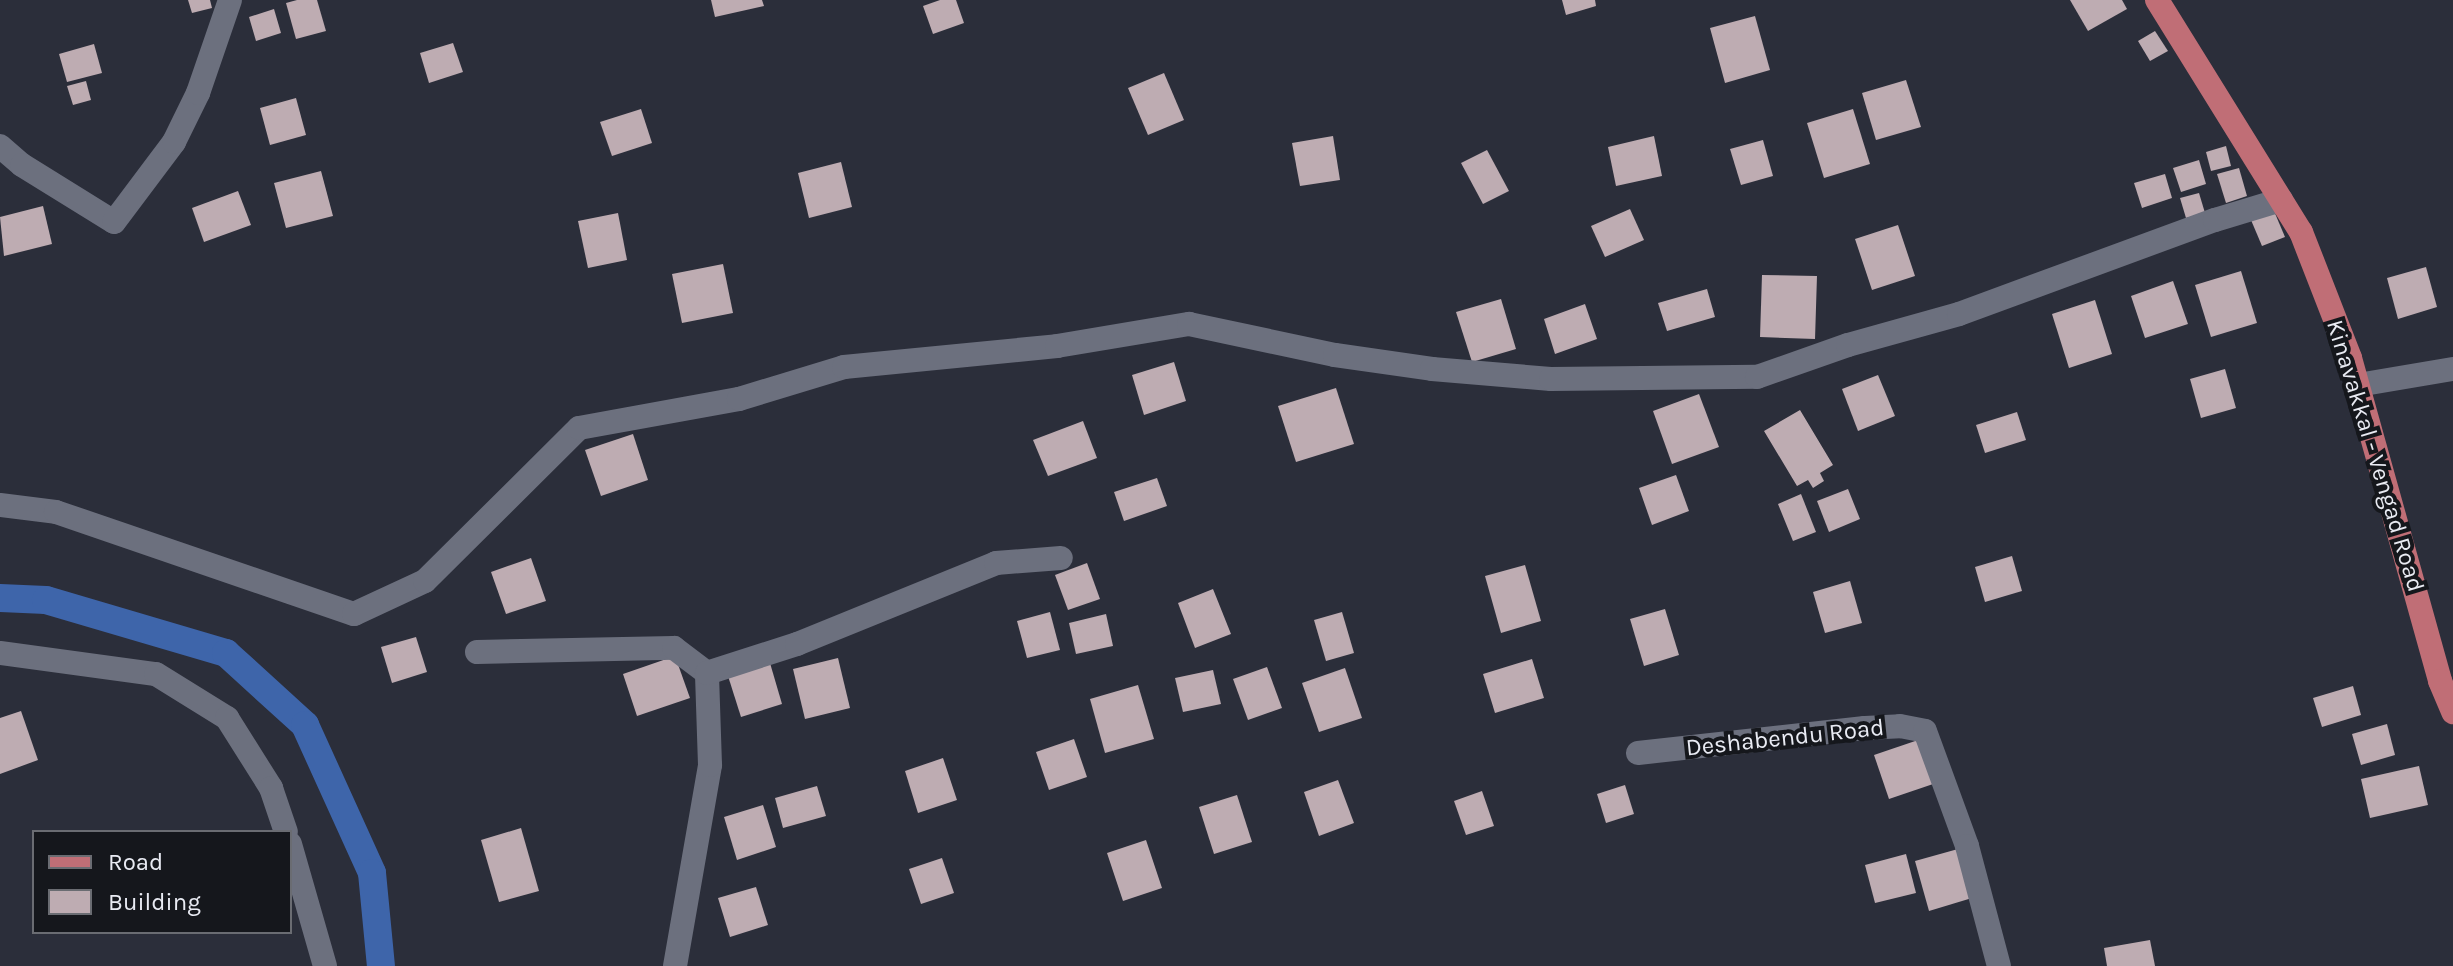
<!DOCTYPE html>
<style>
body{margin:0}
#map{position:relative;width:2453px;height:966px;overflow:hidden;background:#2b2e3a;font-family:Karla,sans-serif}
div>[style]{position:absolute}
.canal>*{height:28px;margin:-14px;padding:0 14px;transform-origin:14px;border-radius:14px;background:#3e65aa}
.building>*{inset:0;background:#beacb2}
.minor>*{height:24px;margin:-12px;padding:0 12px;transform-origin:12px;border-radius:12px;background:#6c707e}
.major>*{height:24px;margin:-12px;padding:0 12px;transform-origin:12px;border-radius:12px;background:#c06e76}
span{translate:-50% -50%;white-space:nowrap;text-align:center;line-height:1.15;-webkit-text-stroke:8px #15171c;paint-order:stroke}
.street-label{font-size:24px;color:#e9ebf3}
.legend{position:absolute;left:32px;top:830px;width:260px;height:104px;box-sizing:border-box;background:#15171c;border:2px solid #6a6c72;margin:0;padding:10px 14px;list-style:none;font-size:24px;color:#e9ebf3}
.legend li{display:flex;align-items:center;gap:16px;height:40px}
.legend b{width:40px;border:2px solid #6a6c72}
</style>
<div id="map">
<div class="canal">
<div style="left:0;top:598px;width:46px;rotate:2.5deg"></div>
<div style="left:46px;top:600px;width:188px;rotate:16.4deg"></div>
<div style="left:226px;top:653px;width:107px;rotate:42.3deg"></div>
<div style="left:305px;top:725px;width:162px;rotate:65.6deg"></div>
<div style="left:372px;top:873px;width:93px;rotate:84.5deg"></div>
</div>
<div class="building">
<div style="clip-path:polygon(188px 0,210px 0,212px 8px,192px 13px)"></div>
<div style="clip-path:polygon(297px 0,317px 0,326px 31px,296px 39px,286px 3px)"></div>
<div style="clip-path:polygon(711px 0,762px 0,764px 6px,715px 17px)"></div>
<div style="clip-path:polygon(940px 0,956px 0,964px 23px,933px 34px,923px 6px)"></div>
<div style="clip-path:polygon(1562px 0,1595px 0,1596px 6px,1566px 15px)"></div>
<div style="clip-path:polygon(2070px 0,2122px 0,2127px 9px,2088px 31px)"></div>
<div style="clip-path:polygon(274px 9px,281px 33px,256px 41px,249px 17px)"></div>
<div style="clip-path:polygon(1755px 16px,1770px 70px,1725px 83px,1710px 28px)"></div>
<div style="clip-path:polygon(2155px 31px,2168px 51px,2150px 61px,2138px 41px)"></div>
<div style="clip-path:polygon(453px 43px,463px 72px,429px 83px,420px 53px)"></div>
<div style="clip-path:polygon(94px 44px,102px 73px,67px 82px,59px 54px)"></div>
<div style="clip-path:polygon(1164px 73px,1184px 120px,1148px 135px,1128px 88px)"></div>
<div style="clip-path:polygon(1906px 80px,1921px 127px,1876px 140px,1862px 93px)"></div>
<div style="clip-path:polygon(86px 81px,91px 100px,73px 105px,67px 86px)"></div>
<div style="clip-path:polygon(296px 98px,306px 135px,270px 145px,260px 108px)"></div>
<div style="clip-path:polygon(641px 109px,652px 143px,612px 156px,600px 122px)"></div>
<div style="clip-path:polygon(1853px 109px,1870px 164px,1824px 178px,1807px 123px)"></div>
<div style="clip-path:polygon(1333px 136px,1340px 180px,1300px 186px,1292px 143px)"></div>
<div style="clip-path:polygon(1654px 136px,1662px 176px,1616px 186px,1608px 147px)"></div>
<div style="clip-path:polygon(1763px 140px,1773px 176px,1741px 185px,1730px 149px)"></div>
<div style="clip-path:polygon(2226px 146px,2231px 166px,2211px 171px,2206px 152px)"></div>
<div style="clip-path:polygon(1487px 150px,1509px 191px,1483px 204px,1461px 163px)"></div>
<div style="clip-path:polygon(2199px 160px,2206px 184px,2181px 192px,2173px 168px)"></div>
<div style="clip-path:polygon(841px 162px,852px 207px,809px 218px,798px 173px)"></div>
<div style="clip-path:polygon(2239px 168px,2247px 196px,2226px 203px,2217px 174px)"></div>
<div style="clip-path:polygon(321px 171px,333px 216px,286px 228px,274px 183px)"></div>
<div style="clip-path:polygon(2165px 174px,2172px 198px,2142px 208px,2134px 183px)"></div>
<div style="clip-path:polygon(238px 191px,251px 225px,204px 242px,192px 208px)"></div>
<div style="clip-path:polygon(2199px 193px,2205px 213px,2186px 218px,2180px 198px)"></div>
<div style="clip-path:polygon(43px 206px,52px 244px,4px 256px,0 217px)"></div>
<div style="clip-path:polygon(1630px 209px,1644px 240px,1605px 257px,1591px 226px)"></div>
<div style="clip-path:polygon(2274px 211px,2285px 237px,2262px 246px,2251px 220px)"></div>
<div style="clip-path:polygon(618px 213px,627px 260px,588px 268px,578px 221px)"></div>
<div style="clip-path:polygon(1898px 225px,1915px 276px,1872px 290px,1855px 239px)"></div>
<div style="clip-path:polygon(723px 264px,733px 313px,682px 323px,672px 274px)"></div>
<div style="clip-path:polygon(2426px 267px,2437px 307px,2398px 319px,2387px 278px)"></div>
<div style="clip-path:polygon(2241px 271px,2257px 323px,2211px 337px,2195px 285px)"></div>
<div style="clip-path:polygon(1762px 275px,1817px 276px,1815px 339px,1760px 337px)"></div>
<div style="clip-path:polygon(2173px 281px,2188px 324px,2145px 338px,2131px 296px)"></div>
<div style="clip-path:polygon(1707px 289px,1715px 317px,1667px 331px,1658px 303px)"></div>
<div style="clip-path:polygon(1501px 299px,1516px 349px,1472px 362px,1456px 312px)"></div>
<div style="clip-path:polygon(2095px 300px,2112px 354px,2069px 368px,2052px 314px)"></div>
<div style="clip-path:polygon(1585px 304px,1597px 339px,1555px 354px,1544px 319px)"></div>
<div style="clip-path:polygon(1174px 362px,1186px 401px,1144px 415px,1132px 375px)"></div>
<div style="clip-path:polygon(2225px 369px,2236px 408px,2201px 418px,2190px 379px)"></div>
<div style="clip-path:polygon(1878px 375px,1895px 416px,1858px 431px,1842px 389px)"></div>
<div style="clip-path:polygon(1336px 388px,1354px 444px,1296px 462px,1278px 406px)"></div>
<div style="clip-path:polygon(1699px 394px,1719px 447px,1672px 464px,1653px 411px)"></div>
<div style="clip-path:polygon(1800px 410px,1833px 465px,1820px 473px,1824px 481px,1813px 488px,1808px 480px,1797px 486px,1764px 431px)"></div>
<div style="clip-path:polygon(2017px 412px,2026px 440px,1985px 453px,1976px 425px)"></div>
<div style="clip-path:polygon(1083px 421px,1097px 458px,1048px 476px,1033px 440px)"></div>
<div style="clip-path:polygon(633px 434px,648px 480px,601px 496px,585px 450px)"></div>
<div style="clip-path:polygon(1676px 475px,1689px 511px,1652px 525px,1639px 488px)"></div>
<div style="clip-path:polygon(1157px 478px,1167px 506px,1124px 521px,1114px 492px)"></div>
<div style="clip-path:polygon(1848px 489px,1860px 519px,1829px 532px,1817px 501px)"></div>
<div style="clip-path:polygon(1801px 494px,1816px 532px,1793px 541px,1778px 504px)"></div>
<div style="clip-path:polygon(2012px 556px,2022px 591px,1985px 602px,1975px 567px)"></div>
<div style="clip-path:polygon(531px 558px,546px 601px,506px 614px,491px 572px)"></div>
<div style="clip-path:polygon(1087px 563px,1100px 599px,1068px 610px,1055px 575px)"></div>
<div style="clip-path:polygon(1525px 565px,1541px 621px,1501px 633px,1485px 576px)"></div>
<div style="clip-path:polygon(1850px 581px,1862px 623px,1825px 633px,1813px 592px)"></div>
<div style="clip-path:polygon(1213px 589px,1231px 634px,1195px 648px,1178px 603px)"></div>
<div style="clip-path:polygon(1665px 609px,1679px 655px,1644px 666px,1630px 619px)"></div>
<div style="clip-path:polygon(1050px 612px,1060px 650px,1027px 658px,1017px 621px)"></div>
<div style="clip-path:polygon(1342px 612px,1354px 653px,1326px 661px,1314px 620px)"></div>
<div style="clip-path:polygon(1106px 614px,1113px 646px,1076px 654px,1069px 623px)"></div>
<div style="clip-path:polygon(416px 637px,427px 672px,392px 683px,381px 647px)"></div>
<div style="clip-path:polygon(675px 656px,690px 698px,637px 716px,623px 674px)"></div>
<div style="clip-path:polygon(838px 658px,850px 708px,805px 719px,793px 669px)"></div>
<div style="clip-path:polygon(1532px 659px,1544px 698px,1495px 713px,1483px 674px)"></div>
<div style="clip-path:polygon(770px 663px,782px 704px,741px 717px,728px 676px)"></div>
<div style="clip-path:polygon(1267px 667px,1282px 708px,1248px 720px,1233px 679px)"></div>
<div style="clip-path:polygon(1345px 668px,1362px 718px,1319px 732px,1302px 683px)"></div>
<div style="clip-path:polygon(1213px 670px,1221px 704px,1183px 712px,1175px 678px)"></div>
<div style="clip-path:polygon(1138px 685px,1154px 739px,1105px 753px,1090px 699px)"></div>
<div style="clip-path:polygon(2353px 686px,2361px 715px,2322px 727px,2313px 698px)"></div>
<div style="clip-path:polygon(21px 711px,38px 760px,0 774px,0 718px)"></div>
<div style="clip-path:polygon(2387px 724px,2395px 755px,2361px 765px,2352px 734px)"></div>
<div style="clip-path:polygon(1924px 738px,1939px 782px,1889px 799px,1874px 755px)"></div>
<div style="clip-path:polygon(1074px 739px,1087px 777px,1049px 790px,1036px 752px)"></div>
<div style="clip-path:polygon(943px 758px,957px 800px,918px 813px,905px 771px)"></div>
<div style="clip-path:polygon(2419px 766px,2428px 805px,2370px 818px,2361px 779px)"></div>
<div style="clip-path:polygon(1338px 780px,1354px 823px,1319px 836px,1304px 792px)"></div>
<div style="clip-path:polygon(1625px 785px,1634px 814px,1606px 823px,1597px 794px)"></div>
<div style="clip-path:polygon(817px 786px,826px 816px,783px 828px,775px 798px)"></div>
<div style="clip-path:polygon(1482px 791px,1494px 826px,1466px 835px,1454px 801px)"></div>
<div style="clip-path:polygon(1237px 795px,1252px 842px,1214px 854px,1199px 807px)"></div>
<div style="clip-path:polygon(763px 805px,776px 847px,737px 860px,724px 817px)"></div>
<div style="clip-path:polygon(521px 828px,539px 891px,499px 902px,481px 840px)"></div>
<div style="clip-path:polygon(1146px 840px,1162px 888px,1123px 901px,1107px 853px)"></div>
<div style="clip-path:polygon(1958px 849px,1972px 898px,1929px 911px,1915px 861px)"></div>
<div style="clip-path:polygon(1906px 854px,1916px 893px,1875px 903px,1865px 865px)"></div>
<div style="clip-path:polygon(942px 858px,954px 893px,921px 904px,909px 869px)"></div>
<div style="clip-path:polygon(756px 887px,768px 925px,730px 937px,718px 898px)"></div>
<div style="clip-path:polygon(2150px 940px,2155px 966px,2107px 966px,2104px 948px)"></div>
</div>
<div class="minor">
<div style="left:0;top:146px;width:29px;rotate:41deg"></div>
<div style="left:22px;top:165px;width:108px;rotate:31.8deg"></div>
<div style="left:114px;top:222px;width:100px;rotate:-53.1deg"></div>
<div style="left:174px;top:142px;width:55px;rotate:-63.9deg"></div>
<div style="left:198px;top:93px;width:98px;rotate:-71deg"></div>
<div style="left:2358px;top:385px;width:96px;rotate:-9.6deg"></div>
<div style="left:0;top:505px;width:56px;rotate:7.1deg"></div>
<div style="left:56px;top:512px;width:315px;rotate:18.9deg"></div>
<div style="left:354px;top:614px;width:78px;rotate:-24.9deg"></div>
<div style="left:425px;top:581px;width:217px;rotate:-44.8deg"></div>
<div style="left:579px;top:428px;width:163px;rotate:-10.3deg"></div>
<div style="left:739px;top:399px;width:110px;rotate:-16.9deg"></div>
<div style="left:844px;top:367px;width:214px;rotate:-5.6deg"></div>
<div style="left:1057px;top:346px;width:134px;rotate:-9.5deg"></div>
<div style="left:1189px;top:324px;width:149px;rotate:12deg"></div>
<div style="left:1335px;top:355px;width:98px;rotate:8.2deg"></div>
<div style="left:1432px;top:369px;width:119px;rotate:4.8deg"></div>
<div style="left:1551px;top:379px;width:206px;rotate:-0.6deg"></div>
<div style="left:1757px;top:377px;width:96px;rotate:-19.4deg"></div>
<div style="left:1848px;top:345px;width:115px;rotate:-15.6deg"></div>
<div style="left:1959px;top:314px;width:273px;rotate:-20.2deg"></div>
<div style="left:2215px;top:220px;width:69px;rotate:-16.9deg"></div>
<div style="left:477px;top:652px;width:197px;rotate:-1.2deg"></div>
<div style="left:674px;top:648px;width:41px;rotate:37.1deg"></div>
<div style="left:0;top:653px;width:157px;rotate:7.7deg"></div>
<div style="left:156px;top:674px;width:84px;rotate:31.8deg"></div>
<div style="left:227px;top:718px;width:83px;rotate:57.8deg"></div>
<div style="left:271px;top:788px;width:46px;rotate:71.2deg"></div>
<div style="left:1638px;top:753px;width:228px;rotate:-6.3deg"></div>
<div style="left:1865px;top:728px;width:35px;rotate:-3deg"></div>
<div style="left:1900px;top:726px;width:25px;rotate:11deg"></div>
<div style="left:1925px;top:731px;width:122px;rotate:69.9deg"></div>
<div style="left:1967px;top:846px;width:124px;rotate:75.1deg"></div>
<div style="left:290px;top:844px;width:127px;rotate:74deg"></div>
<div style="left:675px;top:966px;width:204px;rotate:-80.1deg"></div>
<div style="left:710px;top:765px;width:92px;rotate:-91.9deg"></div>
<div style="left:707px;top:673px;width:95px;rotate:-17.9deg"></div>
<div style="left:797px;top:644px;width:215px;rotate:-22.1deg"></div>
<div style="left:996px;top:563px;width:65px;rotate:-4.4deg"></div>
</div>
<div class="major">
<div style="left:2157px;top:0;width:273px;rotate:58.2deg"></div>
<div style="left:2301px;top:232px;width:135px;rotate:68.7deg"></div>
<div style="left:2350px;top:358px;width:335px;rotate:74.4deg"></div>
<div style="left:2440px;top:681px;width:34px;rotate:67deg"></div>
</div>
<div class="street-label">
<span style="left:2375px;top:456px;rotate:73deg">Kinavakkal - Vengad Road</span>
<span style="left:1785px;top:738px;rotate:-6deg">Deshabendu Road</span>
</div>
<ul class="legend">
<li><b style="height:10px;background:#c06e76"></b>Road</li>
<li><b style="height:22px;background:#beacb2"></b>Building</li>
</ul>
</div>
